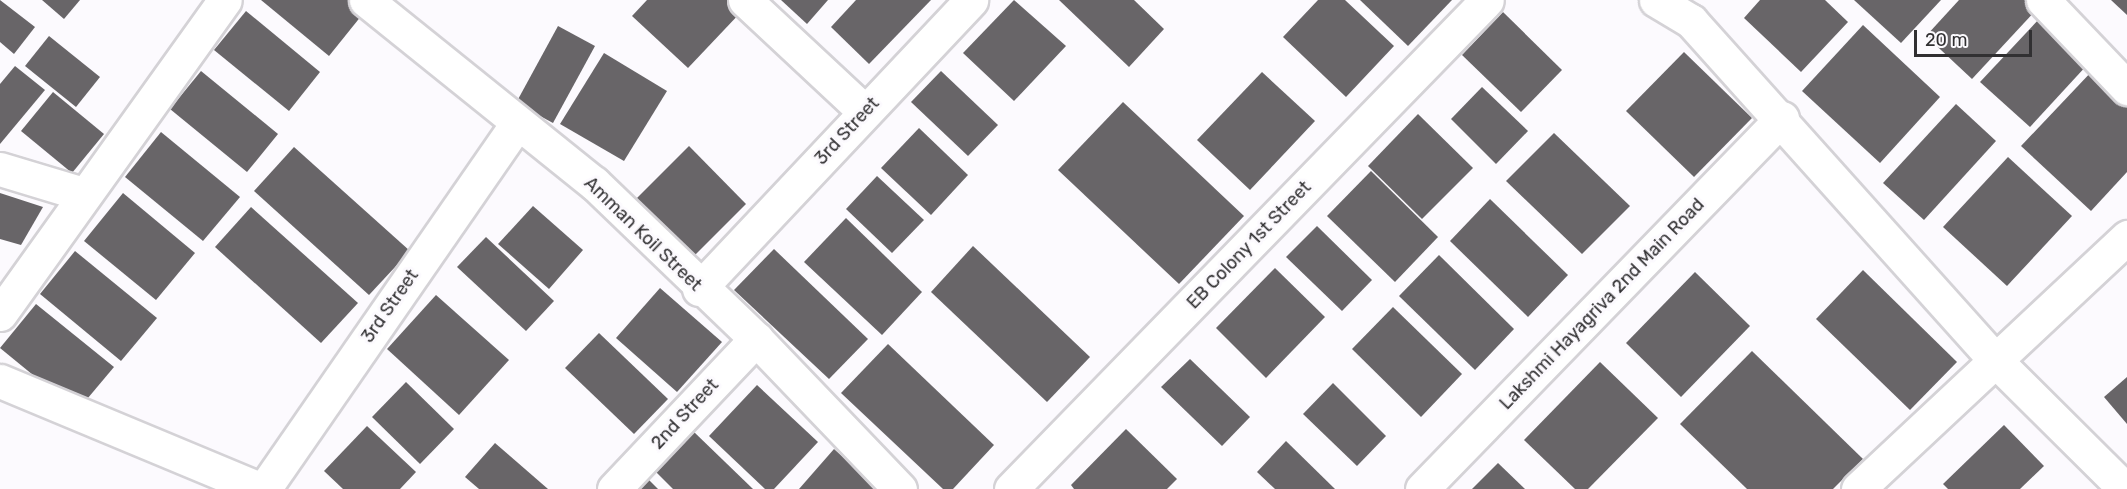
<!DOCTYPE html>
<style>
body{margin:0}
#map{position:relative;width:2127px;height:489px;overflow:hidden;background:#fcfafe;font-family:Rubik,sans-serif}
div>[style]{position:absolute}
.building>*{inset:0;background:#686568}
.roads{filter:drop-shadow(2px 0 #d4d2d6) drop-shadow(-2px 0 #d4d2d6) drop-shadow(0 2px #d4d2d6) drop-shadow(0 -2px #d4d2d6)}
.minor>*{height:33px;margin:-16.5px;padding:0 16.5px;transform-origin:16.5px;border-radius:16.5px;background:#fff}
span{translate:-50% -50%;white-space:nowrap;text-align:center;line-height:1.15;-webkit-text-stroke:6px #fcfafe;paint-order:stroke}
.street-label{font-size:18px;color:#313032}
.scale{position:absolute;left:1914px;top:30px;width:118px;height:27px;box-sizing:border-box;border:3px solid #313032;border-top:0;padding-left:8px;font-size:18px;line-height:21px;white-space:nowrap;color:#313032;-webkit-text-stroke:4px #fcfafe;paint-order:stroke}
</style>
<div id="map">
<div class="building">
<div style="clip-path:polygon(0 0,35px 27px,14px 54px,0 42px)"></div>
<div style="clip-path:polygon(42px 0,80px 0,64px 19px)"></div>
<div style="clip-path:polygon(261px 0,354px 0,366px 10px,329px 56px)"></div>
<div style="clip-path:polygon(647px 0,730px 0,742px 11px,688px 68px,632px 16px)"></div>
<div style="clip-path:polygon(781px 0,828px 0,807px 24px)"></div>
<div style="clip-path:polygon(856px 0,931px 0,869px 64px,831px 27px)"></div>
<div style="clip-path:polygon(1014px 0,1066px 46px,1014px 101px,963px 53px)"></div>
<div style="clip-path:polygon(1059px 0,1134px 0,1164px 29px,1129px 67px)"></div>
<div style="clip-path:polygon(1318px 0,1345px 0,1394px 46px,1346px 97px,1283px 37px)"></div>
<div style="clip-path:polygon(1360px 0,1452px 0,1408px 46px)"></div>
<div style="clip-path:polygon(1760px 0,1825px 0,1848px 22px,1801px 72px,1744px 18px)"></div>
<div style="clip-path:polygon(1854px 0,1941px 0,1901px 43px)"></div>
<div style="clip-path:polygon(1959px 0,2030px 0,2038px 8px,1972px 79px,1926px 36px)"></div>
<div style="clip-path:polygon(2111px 0,2127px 0,2127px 15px)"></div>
<div style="clip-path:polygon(246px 11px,320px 72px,289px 111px,214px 50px)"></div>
<div style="clip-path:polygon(1503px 12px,1562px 70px,1521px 112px,1462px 55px)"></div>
<div style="clip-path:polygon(2040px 18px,2088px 64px,2030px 127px,1980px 82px)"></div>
<div style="clip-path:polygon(1863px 25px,1940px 97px,1880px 163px,1802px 91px)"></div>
<div style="clip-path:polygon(558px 26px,595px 46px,553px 123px,516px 103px)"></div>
<div style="clip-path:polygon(49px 36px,100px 77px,76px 107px,25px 66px)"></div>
<div style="clip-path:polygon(1684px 52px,1752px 118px,1694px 177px,1626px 111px)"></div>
<div style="clip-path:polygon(604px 53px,667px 91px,624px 161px,560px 124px)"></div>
<div style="clip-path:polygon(15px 66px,45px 90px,0 144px,0 84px)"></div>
<div style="clip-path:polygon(2094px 69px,2127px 99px,2127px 172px,2091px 211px,2021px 146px)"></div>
<div style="clip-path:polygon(201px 71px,278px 134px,247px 172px,170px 109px)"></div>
<div style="clip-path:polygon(941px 71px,998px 125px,968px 156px,911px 102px)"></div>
<div style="clip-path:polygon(1262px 72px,1315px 121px,1250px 190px,1197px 140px)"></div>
<div style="clip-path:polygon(1482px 87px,1528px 131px,1496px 164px,1451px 119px)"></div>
<div style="clip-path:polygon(53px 92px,104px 134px,72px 173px,21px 131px)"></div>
<div style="clip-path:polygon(1123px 102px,1244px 216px,1179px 284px,1058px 170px)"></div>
<div style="clip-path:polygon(1956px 104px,1996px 141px,1924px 220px,1883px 183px)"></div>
<div style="clip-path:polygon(1418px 114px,1473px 168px,1422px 219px,1368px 166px)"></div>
<div style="clip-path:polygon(919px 128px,968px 175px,931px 215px,881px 168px)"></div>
<div style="clip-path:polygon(161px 132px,240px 197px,203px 241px,125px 177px)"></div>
<div style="clip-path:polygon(1554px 133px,1630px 206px,1582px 254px,1506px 181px)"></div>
<div style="clip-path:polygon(689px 146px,746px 204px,693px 257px,636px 199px)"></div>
<div style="clip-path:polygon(294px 147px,410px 251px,369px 295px,254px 191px)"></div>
<div style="clip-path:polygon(2008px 157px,2072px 216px,2007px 286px,1943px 227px)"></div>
<div style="clip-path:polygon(1371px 171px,1438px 237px,1395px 282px,1327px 216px)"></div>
<div style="clip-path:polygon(877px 176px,924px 220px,892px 253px,846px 209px)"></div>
<div style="clip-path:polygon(0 193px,43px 207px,21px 245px,0 239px)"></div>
<div style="clip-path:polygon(123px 193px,195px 253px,156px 300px,84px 241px)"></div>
<div style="clip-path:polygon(1490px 199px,1568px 275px,1528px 317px,1450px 241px)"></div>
<div style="clip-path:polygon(533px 206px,583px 250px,549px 289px,498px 244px)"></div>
<div style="clip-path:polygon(251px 207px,358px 303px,321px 343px,215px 247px)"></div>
<div style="clip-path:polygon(846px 218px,922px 292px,882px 335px,804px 262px)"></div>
<div style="clip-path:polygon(1317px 226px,1372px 280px,1342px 311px,1286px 257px)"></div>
<div style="clip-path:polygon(486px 237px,554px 301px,526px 331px,457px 267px)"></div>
<div style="clip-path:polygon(973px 246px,1090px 357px,1047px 402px,931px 292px)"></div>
<div style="clip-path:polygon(774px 249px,868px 339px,829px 379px,734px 290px)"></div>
<div style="clip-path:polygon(75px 251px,157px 318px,121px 361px,40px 294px)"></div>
<div style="clip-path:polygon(1439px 255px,1514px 329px,1475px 370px,1399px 296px)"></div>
<div style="clip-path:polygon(1275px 268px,1325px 317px,1266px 378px,1216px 328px)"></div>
<div style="clip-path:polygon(1863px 270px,1957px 362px,1910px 410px,1816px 319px)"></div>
<div style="clip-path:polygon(1695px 272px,1750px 326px,1681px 397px,1626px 343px)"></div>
<div style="clip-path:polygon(660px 288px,722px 342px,677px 392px,616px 338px)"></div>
<div style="clip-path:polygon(436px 295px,509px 360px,459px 415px,387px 349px)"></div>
<div style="clip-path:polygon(36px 304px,114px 367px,77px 411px,0 348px)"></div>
<div style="clip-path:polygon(1393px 307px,1462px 374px,1421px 417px,1352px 349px)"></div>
<div style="clip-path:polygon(599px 333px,668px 399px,634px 434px,565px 368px)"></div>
<div style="clip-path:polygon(888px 344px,994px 445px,953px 489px,943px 489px,841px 393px)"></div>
<div style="clip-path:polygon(1752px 351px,1863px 459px,1833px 489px,1747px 489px,1680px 424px)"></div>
<div style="clip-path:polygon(1190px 359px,1250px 417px,1222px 446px,1161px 387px)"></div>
<div style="clip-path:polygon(1600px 362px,1658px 418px,1588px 489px,1575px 489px,1524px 440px)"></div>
<div style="clip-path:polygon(2127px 377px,2127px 424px,2104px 397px)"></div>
<div style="clip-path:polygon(406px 382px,454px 429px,420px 464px,372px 417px)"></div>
<div style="clip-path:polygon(1333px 383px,1386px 436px,1357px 466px,1303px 414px)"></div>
<div style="clip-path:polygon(757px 385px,818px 442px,774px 489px,765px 489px,709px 436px)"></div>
<div style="clip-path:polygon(2004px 425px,2044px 466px,2020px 489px,1948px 489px,1943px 484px)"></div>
<div style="clip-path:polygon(367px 426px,416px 472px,400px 489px,343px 489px,324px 471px)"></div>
<div style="clip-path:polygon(1126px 429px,1177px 479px,1167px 489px,1074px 489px,1071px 485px)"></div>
<div style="clip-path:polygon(694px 432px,753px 489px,673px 489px,656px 472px)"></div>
<div style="clip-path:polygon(1286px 441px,1335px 489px,1275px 489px,1257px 472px)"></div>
<div style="clip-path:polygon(495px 443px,548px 489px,479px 489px,465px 477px)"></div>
<div style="clip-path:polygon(834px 449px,879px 489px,799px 489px)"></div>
<div style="clip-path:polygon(1498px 463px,1525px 489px,1472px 489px)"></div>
<div style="clip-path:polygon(644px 475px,658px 489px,631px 489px)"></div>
</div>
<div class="roads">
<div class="minor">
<div style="left:366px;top:0;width:292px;rotate:38.8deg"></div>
<div style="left:594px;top:183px;width:225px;rotate:43.9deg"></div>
<div style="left:756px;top:339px;width:208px;rotate:46.2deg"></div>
<div style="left:745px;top:0;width:164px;rotate:43deg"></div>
<div style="left:1656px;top:0;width:41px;rotate:31deg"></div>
<div style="left:1691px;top:21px;width:454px;rotate:48.1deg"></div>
<div style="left:1994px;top:359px;width:185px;rotate:44.8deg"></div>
<div style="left:2043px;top:0;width:122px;rotate:46.3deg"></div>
<div style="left:0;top:169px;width:87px;rotate:16.8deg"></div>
<div style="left:699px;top:289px;width:397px;rotate:-46.7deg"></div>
<div style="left:0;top:314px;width:386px;rotate:-54.4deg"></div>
<div style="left:0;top:381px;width:282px;rotate:22.6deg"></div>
<div style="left:264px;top:489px;width:444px;rotate:-55.3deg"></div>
<div style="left:614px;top:489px;width:207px;rotate:-46.6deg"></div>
<div style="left:1011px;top:489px;width:682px;rotate:-45.77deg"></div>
<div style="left:1422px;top:489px;width:517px;rotate:-45.86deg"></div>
<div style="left:1858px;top:489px;width:369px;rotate:-43.1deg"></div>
</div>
</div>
<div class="street-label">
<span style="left:847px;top:131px;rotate:-47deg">3rd Street</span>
<span style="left:643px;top:234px;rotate:44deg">Amman Koil Street</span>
<span style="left:1249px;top:245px;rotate:-46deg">EB Colony 1st Street</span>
<span style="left:1602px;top:304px;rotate:-46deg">Lakshmi Hayagriva 2nd Main Road</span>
<span style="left:390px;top:306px;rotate:-55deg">3rd Street</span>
<span style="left:685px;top:414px;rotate:-47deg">2nd Street</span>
</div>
<div class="scale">20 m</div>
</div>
